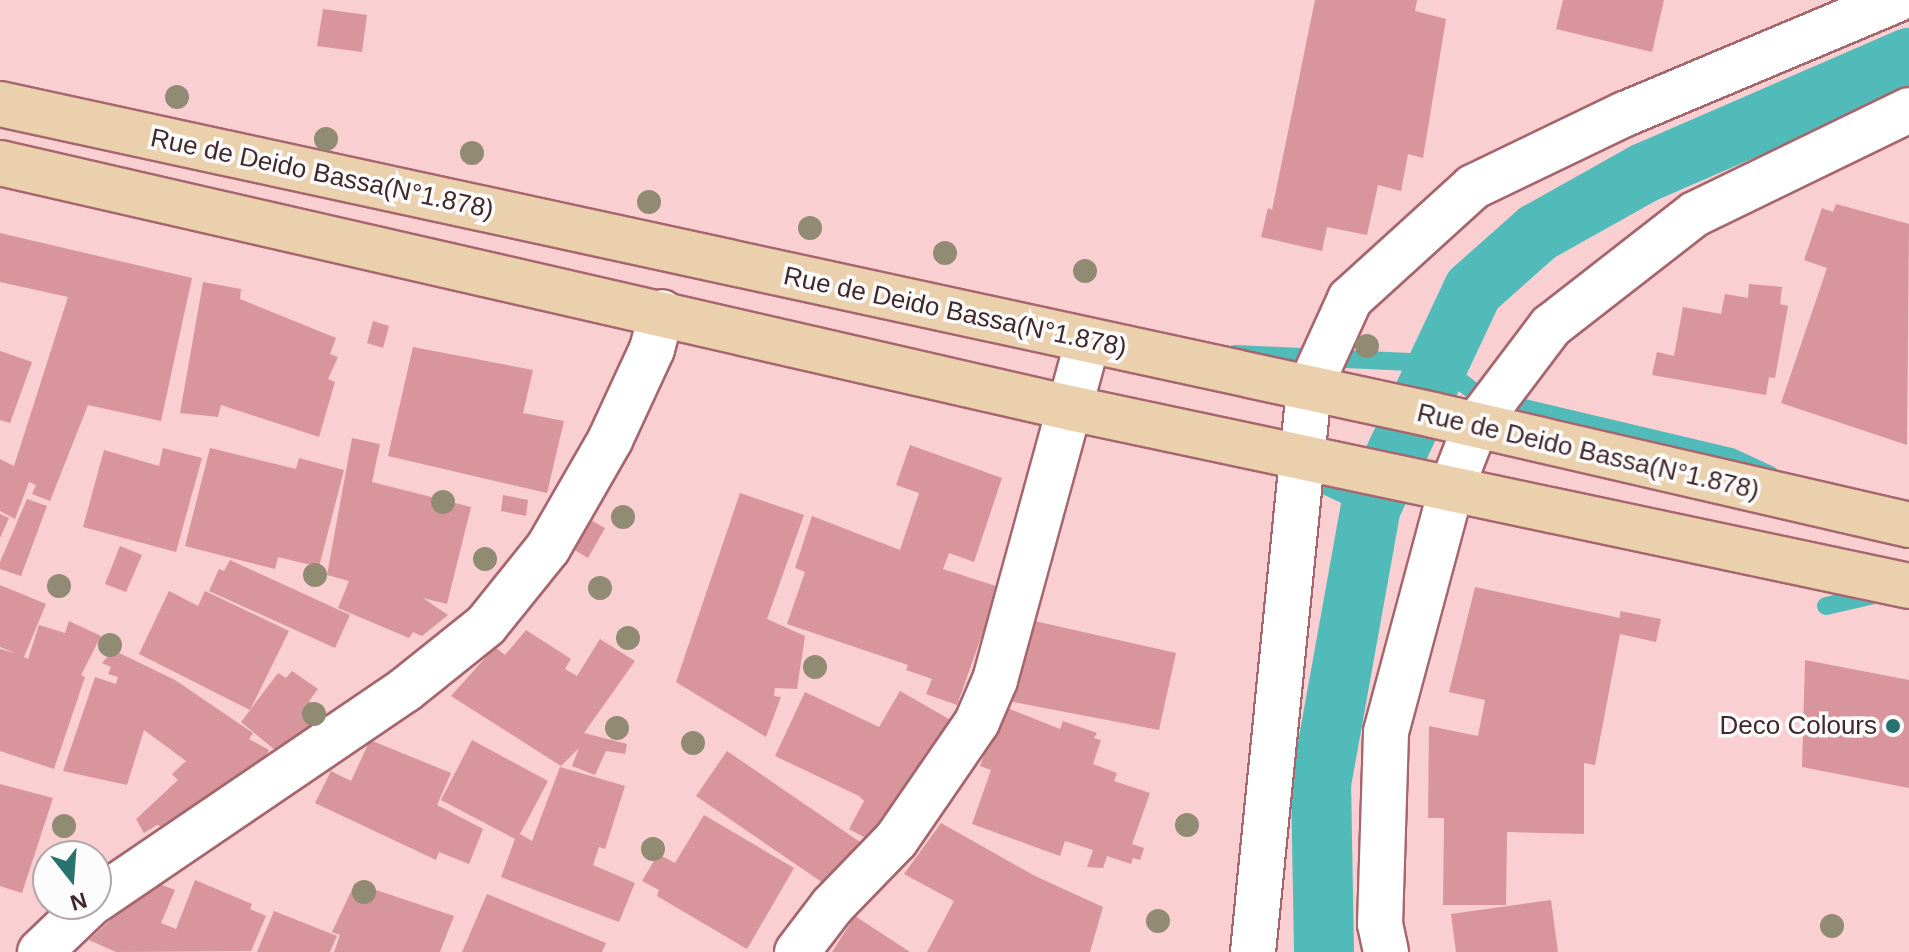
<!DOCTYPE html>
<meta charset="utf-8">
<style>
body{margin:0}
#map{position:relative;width:1909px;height:952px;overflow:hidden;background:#facfd2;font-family:Helvetica,sans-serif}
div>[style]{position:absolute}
.stream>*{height:18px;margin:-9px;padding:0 9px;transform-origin:9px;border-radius:9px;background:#50bbb8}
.canal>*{height:60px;margin:-30px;padding:0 30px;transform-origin:30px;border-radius:30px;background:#50bbb8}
.building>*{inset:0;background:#d8959c}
.roads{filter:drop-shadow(2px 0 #a6666e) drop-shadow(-2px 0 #a6666e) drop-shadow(0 2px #a6666e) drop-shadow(0 -2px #a6666e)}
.minor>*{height:44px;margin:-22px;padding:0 22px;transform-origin:22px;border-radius:22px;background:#fff}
.major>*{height:44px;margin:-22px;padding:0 22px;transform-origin:22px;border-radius:22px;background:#ebd0ae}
.trees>*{width:24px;height:24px;margin:-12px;border-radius:50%;background:#908b72}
.dots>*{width:22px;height:22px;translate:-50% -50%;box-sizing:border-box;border:4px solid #fcfcfc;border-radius:50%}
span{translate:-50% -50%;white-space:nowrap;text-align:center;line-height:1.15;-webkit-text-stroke:7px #fcfcfc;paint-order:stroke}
.street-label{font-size:26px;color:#43282b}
.poi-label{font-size:26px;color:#43282b}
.right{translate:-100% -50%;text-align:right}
.north{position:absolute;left:32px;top:840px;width:80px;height:80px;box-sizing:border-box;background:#fcfcfc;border:2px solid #b2a7a8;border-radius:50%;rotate:163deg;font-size:22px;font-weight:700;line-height:32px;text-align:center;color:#43282b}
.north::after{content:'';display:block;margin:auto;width:28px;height:36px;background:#28726f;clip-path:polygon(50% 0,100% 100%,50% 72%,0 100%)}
</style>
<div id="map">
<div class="stream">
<div style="left:1235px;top:354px;width:202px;rotate:2.6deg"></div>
<div style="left:1437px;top:363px;width:57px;rotate:37.9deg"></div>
<div style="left:1482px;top:398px;width:256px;rotate:13.3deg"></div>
<div style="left:1731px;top:457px;width:43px;rotate:24.8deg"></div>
<div style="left:1301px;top:474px;width:77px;rotate:25.2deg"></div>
<div style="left:1826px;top:606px;width:54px;rotate:-12.8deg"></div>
</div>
<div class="canal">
<div style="left:1324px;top:952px;width:168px;rotate:-91deg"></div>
<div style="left:1321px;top:784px;width:281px;rotate:-79.8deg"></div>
<div style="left:1371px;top:507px;width:240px;rotate:-64.8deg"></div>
<div style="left:1473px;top:290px;width:86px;rotate:-41.7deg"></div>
<div style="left:1537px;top:233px;width:123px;rotate:-29.3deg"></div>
<div style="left:1644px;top:173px;width:289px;rotate:-23.5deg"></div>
</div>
<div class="building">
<div style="clip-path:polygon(1315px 0,1417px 0,1415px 11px,1446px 19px,1423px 158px,1408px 154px,1401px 191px,1378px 185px,1367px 235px,1327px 227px,1322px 251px,1261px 237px,1268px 208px,1272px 210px)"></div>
<div style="clip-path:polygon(1563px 0,1664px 0,1652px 52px,1556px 29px)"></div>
<div style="clip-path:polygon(323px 9px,367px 15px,362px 52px,317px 46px)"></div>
<div style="clip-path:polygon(1836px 204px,1909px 224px,1907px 445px,1781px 403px,1827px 268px,1804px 260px,1822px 208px,1833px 212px)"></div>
<div style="clip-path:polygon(0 233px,192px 278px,161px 421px,88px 405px,50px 501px,32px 494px,36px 485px,29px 482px,15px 519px,0 511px,0 459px,14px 466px,68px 297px,0 282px)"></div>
<div style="clip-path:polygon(203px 282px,241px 289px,240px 299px,336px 338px,330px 354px,338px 357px,328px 379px,335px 382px,319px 437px,221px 405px,218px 417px,180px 413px)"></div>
<div style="clip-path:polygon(1749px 284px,1782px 287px,1780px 304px,1788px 306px,1775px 378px,1769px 377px,1766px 395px,1652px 375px,1657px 352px,1674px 356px,1683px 307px,1721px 314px,1725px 294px,1748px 298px)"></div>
<div style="clip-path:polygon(373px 321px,389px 326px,383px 348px,367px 343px)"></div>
<div style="clip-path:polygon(413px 347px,533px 370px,523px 413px,564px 421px,547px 493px,388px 456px)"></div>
<div style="clip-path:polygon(0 351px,32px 362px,10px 423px,0 420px)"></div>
<div style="clip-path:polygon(352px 438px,380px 444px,372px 482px,471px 507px,447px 604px,423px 598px,448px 615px,422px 636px,413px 632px,409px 638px,338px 608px,349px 581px,327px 575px)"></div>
<div style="clip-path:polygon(910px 445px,1002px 478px,974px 562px,949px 553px,943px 569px,999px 587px,957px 705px,926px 694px,932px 679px,906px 670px,908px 665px,787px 624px,805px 572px,795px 568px,812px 516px,900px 550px,919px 493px,896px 485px)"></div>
<div style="clip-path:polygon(163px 448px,202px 458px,176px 552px,83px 527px,104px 450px,159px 466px)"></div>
<div style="clip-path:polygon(210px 448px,296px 469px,299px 458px,344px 470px,319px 567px,278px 557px,275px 569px,185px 546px)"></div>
<div style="clip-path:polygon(740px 493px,804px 515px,767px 619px,805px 636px,797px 689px,775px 688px,774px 696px,781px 697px,766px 737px,676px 682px)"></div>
<div style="clip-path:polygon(503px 495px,528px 500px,526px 516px,501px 511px)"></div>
<div style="clip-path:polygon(27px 499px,47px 506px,21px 576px,0 569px,0 562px)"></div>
<div style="clip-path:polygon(0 514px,9px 518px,0 538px)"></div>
<div style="clip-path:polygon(585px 517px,605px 528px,588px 558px,568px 546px)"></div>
<div style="clip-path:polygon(120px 546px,142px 555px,126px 592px,105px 584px)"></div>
<div style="clip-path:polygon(230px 560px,350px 615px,335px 648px,209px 591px,219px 569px,224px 571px)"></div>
<div style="clip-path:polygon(0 585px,46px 604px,24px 657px,28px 659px,39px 625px,65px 633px,69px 621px,101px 636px,81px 675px,85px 677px,54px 769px,0 751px,0 649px,15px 653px,0 647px)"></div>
<div style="clip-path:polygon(1475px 587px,1620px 618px,1620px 611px,1661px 619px,1656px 642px,1620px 634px,1595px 765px,1584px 763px,1584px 834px,1507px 832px,1506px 905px,1443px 905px,1444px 818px,1428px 818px,1429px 726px,1478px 736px,1485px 700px,1449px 692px)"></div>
<div style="clip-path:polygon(169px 591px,198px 606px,205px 591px,289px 631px,250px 710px,139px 654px)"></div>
<div style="clip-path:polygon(1030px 620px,1176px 653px,1159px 730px,1003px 700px)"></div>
<div style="clip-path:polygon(526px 630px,571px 659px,565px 669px,577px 676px,600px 639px,635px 661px,584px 733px,627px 744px,625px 754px,606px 751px,595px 775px,572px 766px,579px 748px,561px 766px,451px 696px,495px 647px,505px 655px)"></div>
<div style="clip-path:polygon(113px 650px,175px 680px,253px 733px,249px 739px,269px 750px,266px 756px,270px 759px,167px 828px,157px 825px,144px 833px,136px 819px,178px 780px,172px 774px,186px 761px,144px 730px,127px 785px,63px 771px,95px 677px,116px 684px,118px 677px,108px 674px,111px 667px,102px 663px)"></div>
<div style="clip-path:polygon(1805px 660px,1909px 680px,1909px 788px,1802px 767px)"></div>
<div style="clip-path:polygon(292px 671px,318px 689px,309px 701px,331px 717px,280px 754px,241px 722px,278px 673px,286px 678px)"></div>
<div style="clip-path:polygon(900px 691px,956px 723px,873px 842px,849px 829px,864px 801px,859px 796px,775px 756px,805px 692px,879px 727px)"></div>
<div style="clip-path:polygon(1002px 706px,1060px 729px,1063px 721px,1097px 733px,1094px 738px,1101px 740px,1093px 764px,1117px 773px,1114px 781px,1150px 793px,1132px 844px,1144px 848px,1140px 860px,1133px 858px,1131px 864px,1107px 856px,1103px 868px,1087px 867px,1093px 850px,1065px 841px,1060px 856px,972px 824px,991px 770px,980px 766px)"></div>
<div style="clip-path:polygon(370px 740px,451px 773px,437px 805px,483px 829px,469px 864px,439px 852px,436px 860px,315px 803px,331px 771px,351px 781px)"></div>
<div style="clip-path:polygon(472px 740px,548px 781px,520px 834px,532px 841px,560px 767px,625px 786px,605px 849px,599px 847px,593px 865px,635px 883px,619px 922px,501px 877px,515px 839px,441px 800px)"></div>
<div style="clip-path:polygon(727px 751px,860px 842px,829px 887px,696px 796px)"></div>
<div style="clip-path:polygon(0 784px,53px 798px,22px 893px,0 886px)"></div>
<div style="clip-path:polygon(704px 815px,794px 868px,747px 949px,657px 896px,659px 890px,642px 881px,658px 854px,675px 863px)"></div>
<div style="clip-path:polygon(941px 823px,1035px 876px,1103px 907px,1090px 952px,927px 952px,954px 901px,904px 874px)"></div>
<div style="clip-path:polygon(195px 880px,252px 904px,250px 909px,266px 916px,251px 951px,116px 952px,89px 940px,152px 881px,175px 890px,161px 923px,176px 929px)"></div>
<div style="clip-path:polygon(355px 883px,454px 916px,440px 952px,334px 952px,340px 935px,332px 932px)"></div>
<div style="clip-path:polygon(487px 894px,606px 943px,602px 952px,462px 952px)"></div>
<div style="clip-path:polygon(1551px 900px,1558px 952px,1456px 952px,1451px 914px)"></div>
<div style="clip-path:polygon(274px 911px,337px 936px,330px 952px,257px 952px)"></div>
<div style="clip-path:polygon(855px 916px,910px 952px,832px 952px)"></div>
</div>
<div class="roads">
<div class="minor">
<div style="left:96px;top:900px;width:374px;rotate:-34.2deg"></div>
<div style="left:405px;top:690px;width:104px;rotate:-38.7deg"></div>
<div style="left:486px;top:625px;width:99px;rotate:-51.2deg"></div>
<div style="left:548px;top:548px;width:125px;rotate:-60.1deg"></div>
<div style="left:610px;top:440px;width:100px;rotate:-65.2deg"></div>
<div style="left:652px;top:349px;width:38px;rotate:-75deg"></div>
<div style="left:40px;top:952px;width:69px;rotate:-43.8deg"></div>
<div style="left:797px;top:952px;width:58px;rotate:-52.7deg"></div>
<div style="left:832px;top:906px;width:92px;rotate:-45.9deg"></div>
<div style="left:896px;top:840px;width:143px;rotate:-55.5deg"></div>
<div style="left:977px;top:722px;width:46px;rotate:-66.8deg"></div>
<div style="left:995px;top:680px;width:352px;rotate:-74.7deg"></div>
<div style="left:1253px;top:952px;width:566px;rotate:-84.32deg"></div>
<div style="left:1309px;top:389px;width:99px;rotate:-65.5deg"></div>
<div style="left:1350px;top:299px;width:166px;rotate:-42.3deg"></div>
<div style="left:1473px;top:187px;width:169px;rotate:-25.7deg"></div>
<div style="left:1625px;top:114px;width:294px;rotate:-22.8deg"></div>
<div style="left:1386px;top:952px;width:29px;rotate:-102deg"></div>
<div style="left:1380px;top:924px;width:192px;rotate:-88.2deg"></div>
<div style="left:1386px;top:732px;width:252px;rotate:-75deg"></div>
<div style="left:1451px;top:489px;width:69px;rotate:-68.7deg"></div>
<div style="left:1476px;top:425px;width:124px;rotate:-52.9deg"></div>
<div style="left:1551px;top:326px;width:182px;rotate:-37.9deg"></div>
<div style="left:1695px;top:214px;width:238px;rotate:-25.9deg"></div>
</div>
<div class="major">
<div style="left:0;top:104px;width:1466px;rotate:12.24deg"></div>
<div style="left:1433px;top:415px;width:489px;rotate:13deg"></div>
<div style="left:0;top:163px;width:1098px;rotate:12.9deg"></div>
<div style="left:1070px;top:408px;width:858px;rotate:11.98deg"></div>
</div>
</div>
<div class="trees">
<div style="left:177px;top:97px"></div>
<div style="left:326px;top:139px"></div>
<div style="left:472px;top:153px"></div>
<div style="left:649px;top:202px"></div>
<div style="left:810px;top:228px"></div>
<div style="left:945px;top:253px"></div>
<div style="left:1085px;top:271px"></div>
<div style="left:1367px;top:346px"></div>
<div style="left:443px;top:502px"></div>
<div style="left:623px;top:517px"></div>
<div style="left:485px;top:559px"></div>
<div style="left:315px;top:575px"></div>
<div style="left:59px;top:586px"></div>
<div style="left:600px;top:588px"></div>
<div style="left:628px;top:638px"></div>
<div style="left:110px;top:645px"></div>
<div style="left:815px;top:667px"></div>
<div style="left:314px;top:714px"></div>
<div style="left:617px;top:728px"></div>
<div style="left:693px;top:743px"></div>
<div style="left:1187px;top:825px"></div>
<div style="left:64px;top:826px"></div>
<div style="left:653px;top:849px"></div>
<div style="left:364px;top:892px"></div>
<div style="left:1158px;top:921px"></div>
<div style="left:1832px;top:926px"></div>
</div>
<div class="dots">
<div style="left:1893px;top:726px;background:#28726f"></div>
</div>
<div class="street-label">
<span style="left:322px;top:174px;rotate:12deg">Rue de Deido Bassa(N°1.878)</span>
<span style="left:955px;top:312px;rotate:12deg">Rue de Deido Bassa(N°1.878)</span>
<span style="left:1588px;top:452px;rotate:13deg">Rue de Deido Bassa(N°1.878)</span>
</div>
<div class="poi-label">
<span class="right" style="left:1877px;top:726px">Deco Colours</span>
</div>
<div class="north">N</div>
</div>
